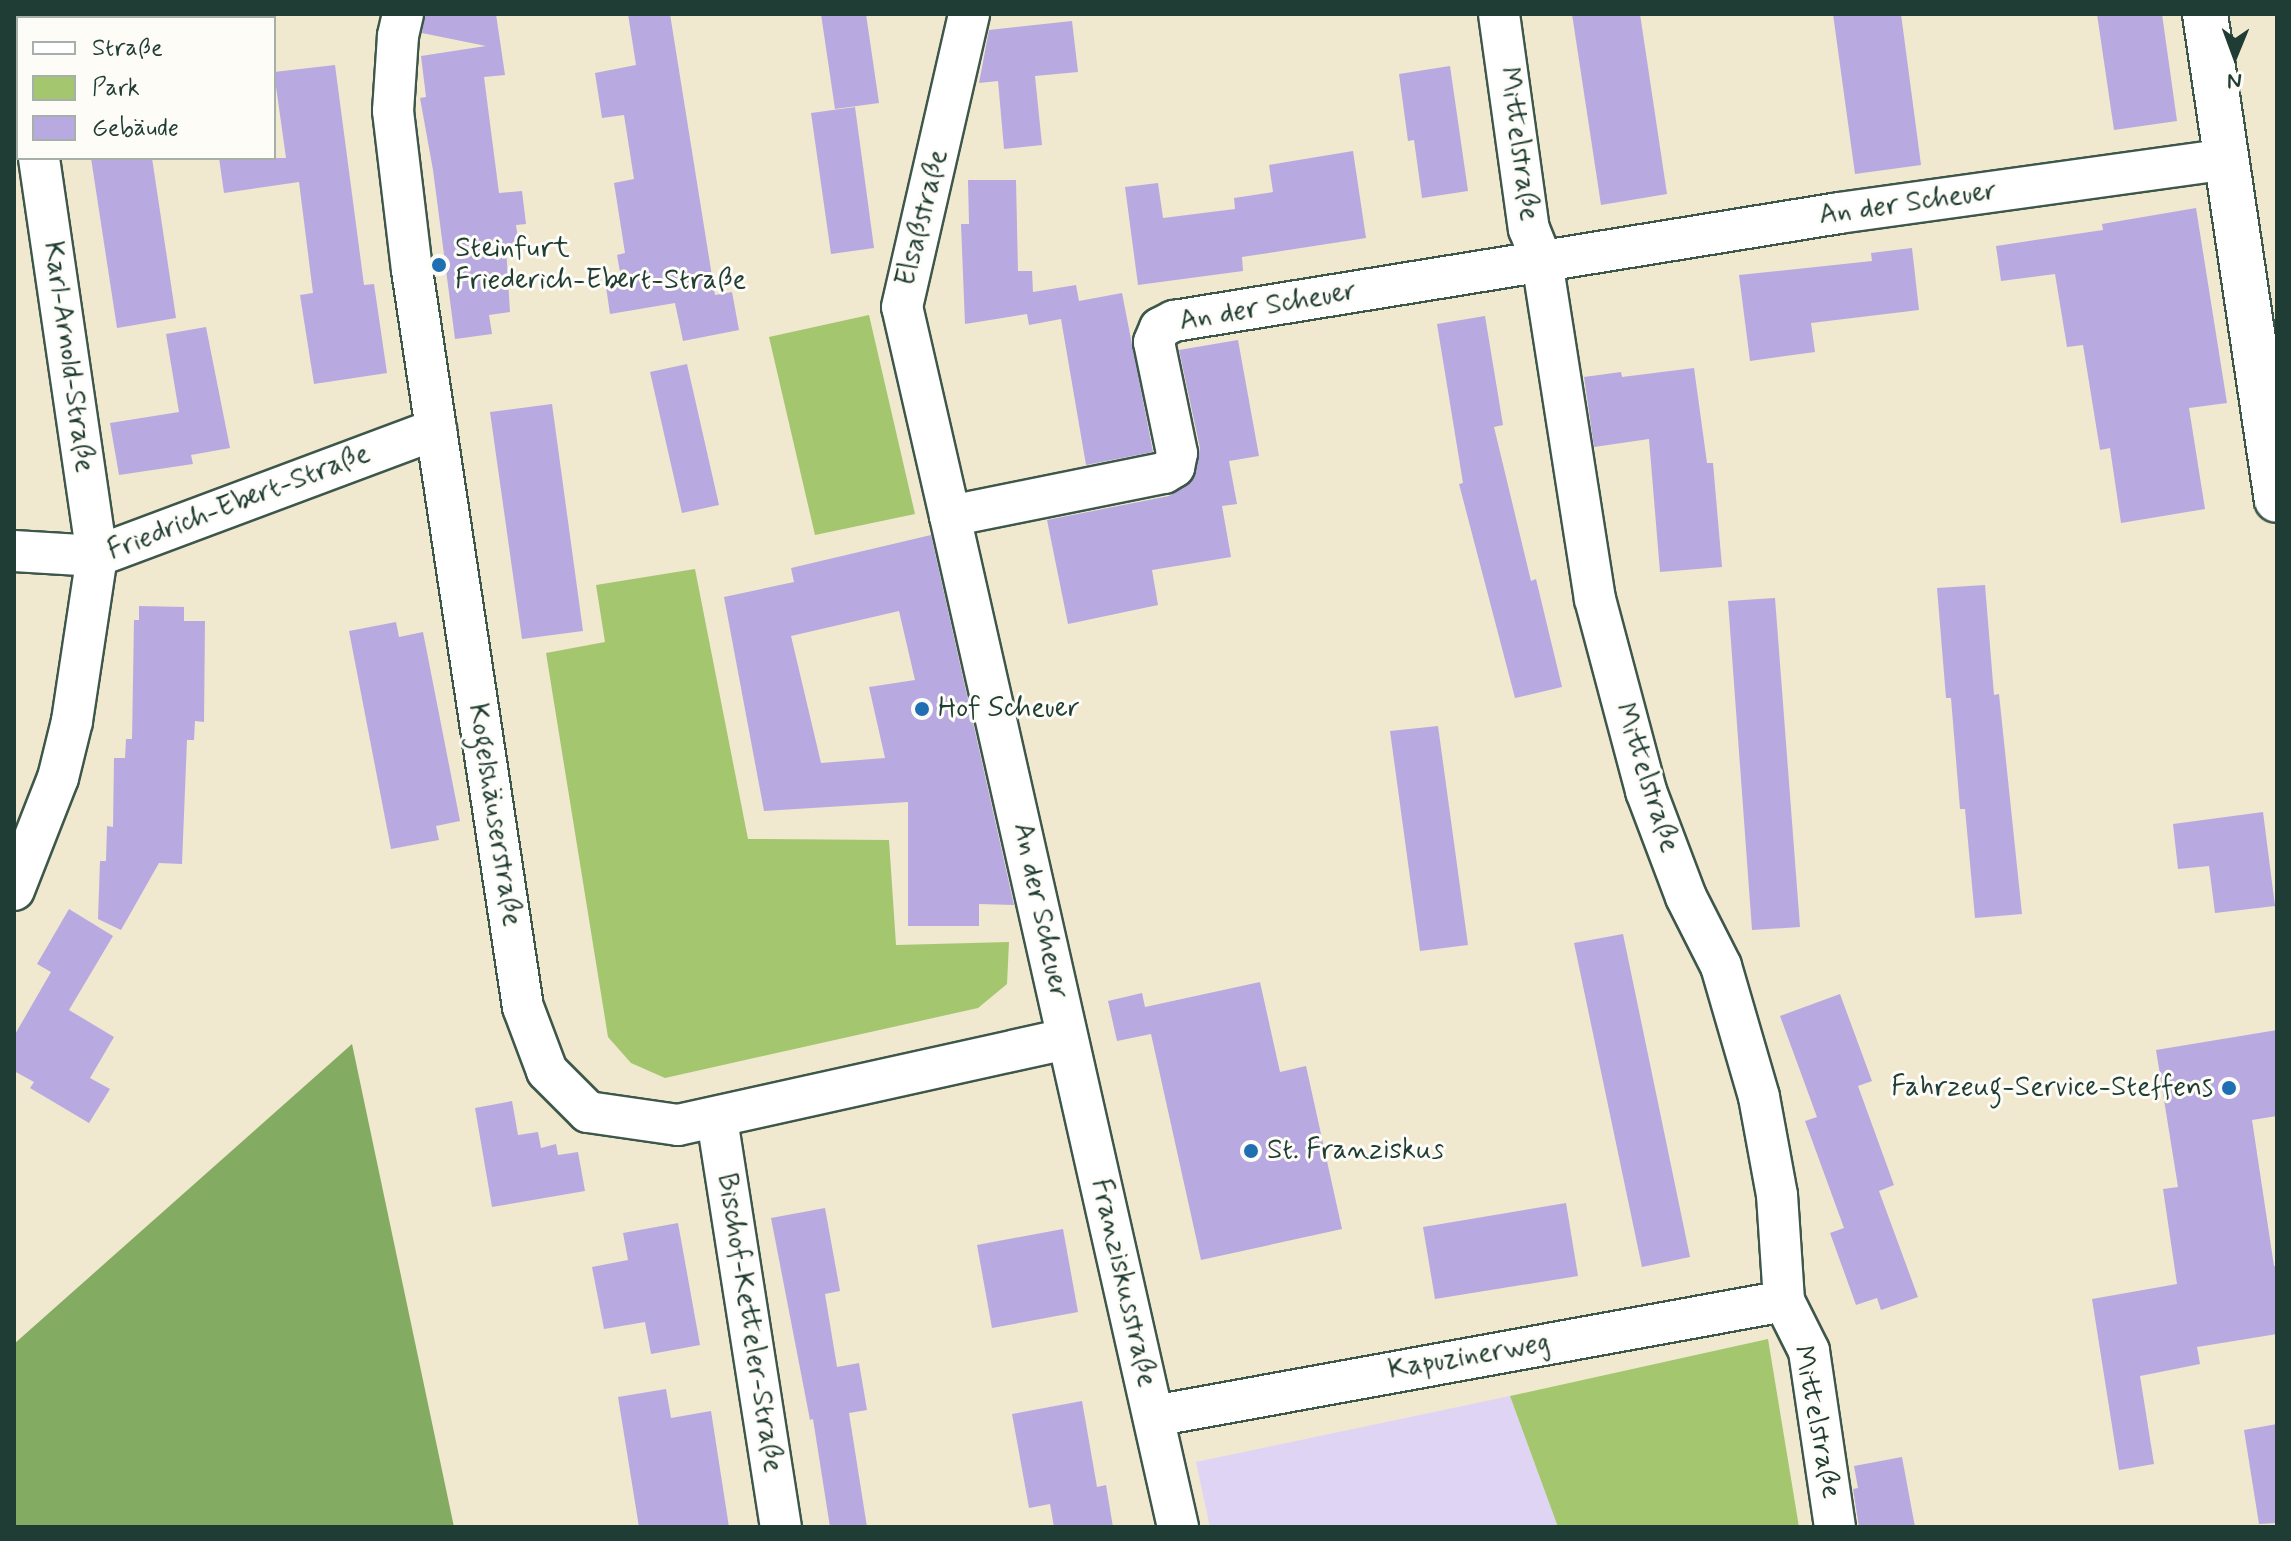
<!DOCTYPE html>
<meta charset="utf-8">
<style>
body{margin:0}
#map{position:relative;width:2291px;height:1541px;overflow:hidden;background:#f0e8cf;font-family:Mynerve,sans-serif}
div>[style]{position:absolute}
.built>*{inset:0;background:#e0d4f4}
.green>*{inset:0;background:#a4c66e}
.forest>*{inset:0;background:#83ab61}
.building>*{inset:0;background:#b8aae0}
.roads{filter:drop-shadow(2px 0 #3e574b) drop-shadow(-2px 0 #3e574b) drop-shadow(0 2px #3e574b) drop-shadow(0 -2px #3e574b)}
.minor>*{height:40px;margin:-20px;padding:0 20px;transform-origin:20px;border-radius:20px;background:#fff}
.primary>*{height:44px;margin:-22px;padding:0 22px;transform-origin:22px;border-radius:22px;background:#fff}
.dots>*{width:22px;height:22px;translate:-50% -50%;box-sizing:border-box;border:4px solid #fdfcf7;border-radius:50%}
span{translate:-50% -50%;white-space:nowrap;text-align:center;line-height:1.15;-webkit-text-stroke:6px #fdfcf7;paint-order:stroke}
.street-label{font-size:28px;color:#1f3d34}
.poi-label{font-size:28px;color:#1f3d34}
.left{translate:0 -50%;text-align:left}
.right{translate:-100% -50%;text-align:right}
.frame{position:absolute;inset:0;border:16px solid #1f3d34;pointer-events:none}
.legend{position:absolute;left:16px;top:16px;width:260px;height:144px;box-sizing:border-box;background:#fdfcf7;border:2px solid #a4b0a9;margin:0;padding:10px 14px;list-style:none;font-size:24px;color:#1f3d34}
.legend li{display:flex;align-items:center;gap:16px;height:40px}
.legend b{width:40px;border:2px solid #a4b0a9}
.north{position:absolute;left:2195px;top:16px;width:80px;height:80px;-webkit-text-stroke:6px #fdfcf7;paint-order:stroke;rotate:181deg;font-size:22px;font-weight:700;line-height:32px;text-align:center;color:#1f3d34}
.north::after{content:'';display:block;margin:auto;width:28px;height:36px;background:#1f3d34;clip-path:polygon(50% 0,100% 100%,50% 72%,0 100%)}
</style>
<div id="map">
<div class="built">
<div style="clip-path:polygon(1510px 1396px,1558px 1527px,1210px 1527px,1196px 1462px)"></div>
</div>
<div class="green">
<div style="clip-path:polygon(869px 315px,915px 514px,815px 535px,769px 337px)"></div>
<div style="clip-path:polygon(695px 569px,748px 839px,889px 840px,896px 945px,1009px 942px,1007px 984px,978px 1008px,665px 1078px,631px 1063px,608px 1037px,546px 653px,605px 642px,596px 585px)"></div>
<div style="clip-path:polygon(1768px 1339px,1799px 1527px,1558px 1527px,1510px 1396px)"></div>
</div>
<div class="forest">
<div style="clip-path:polygon(352px 1044px,454px 1527px,14px 1527px,14px 1344px)"></div>
</div>
<div class="building">
<div style="clip-path:polygon(425px 14px,496px 14px,505px 75px,484px 77px,499px 193px,522px 191px,526px 224px,516px 225px,519px 245px,506px 247px,510px 312px,489px 315px,492px 334px,455px 339px,433px 170px,420px 98px,426px 97px,421px 56px,486px 46px,422px 33px)"></div>
<div style="clip-path:polygon(628px 14px,670px 14px,715px 295px,732px 292px,739px 330px,683px 341px,675px 303px,610px 314px,605px 280px,621px 278px,617px 255px,625px 253px,614px 183px,634px 179px,624px 115px,602px 118px,595px 73px,636px 65px)"></div>
<div style="clip-path:polygon(821px 14px,866px 14px,879px 103px,835px 109px)"></div>
<div style="clip-path:polygon(1572px 14px,1640px 14px,1667px 194px,1601px 205px)"></div>
<div style="clip-path:polygon(1833px 14px,1901px 14px,1921px 165px,1855px 174px)"></div>
<div style="clip-path:polygon(2097px 14px,2162px 14px,2177px 121px,2114px 130px)"></div>
<div style="clip-path:polygon(1072px 21px,1078px 72px,1035px 76px,1042px 145px,1004px 149px,998px 81px,979px 83px,989px 30px)"></div>
<div style="clip-path:polygon(335px 65px,364px 285px,374px 284px,387px 373px,314px 384px,300px 295px,313px 293px,299px 182px,224px 193px,219px 158px,286px 158px,274px 72px)"></div>
<div style="clip-path:polygon(1450px 66px,1468px 191px,1422px 198px,1414px 140px,1408px 141px,1399px 74px)"></div>
<div style="clip-path:polygon(855px 107px,874px 248px,831px 254px,811px 113px)"></div>
<div style="clip-path:polygon(1353px 151px,1366px 238px,1242px 257px,1243px 271px,1138px 285px,1125px 187px,1158px 183px,1163px 218px,1235px 209px,1234px 198px,1273px 192px,1269px 165px)"></div>
<div style="clip-path:polygon(91px 158px,152px 158px,176px 318px,117px 328px)"></div>
<div style="clip-path:polygon(968px 180px,1016px 180px,1018px 271px,1032px 271px,1033px 292px,1076px 285px,1079px 301px,1122px 293px,1153px 452px,1086px 465px,1061px 319px,1029px 325px,1027px 314px,965px 324px,961px 224px,969px 224px)"></div>
<div style="clip-path:polygon(2196px 208px,2227px 403px,2189px 408px,2205px 509px,2121px 523px,2110px 448px,2100px 450px,2083px 345px,2067px 347px,2055px 274px,2001px 281px,1996px 246px,2103px 230px,2102px 224px)"></div>
<div style="clip-path:polygon(1912px 248px,1919px 310px,1811px 323px,1815px 352px,1750px 361px,1739px 275px,1872px 261px,1871px 253px)"></div>
<div style="clip-path:polygon(1485px 316px,1503px 425px,1494px 427px,1531px 581px,1536px 579px,1562px 687px,1515px 698px,1459px 484px,1463px 483px,1437px 324px)"></div>
<div style="clip-path:polygon(206px 327px,230px 448px,191px 455px,193px 464px,119px 475px,110px 423px,179px 412px,166px 334px)"></div>
<div style="clip-path:polygon(1238px 340px,1259px 456px,1229px 461px,1237px 504px,1222px 506px,1231px 557px,1152px 570px,1158px 605px,1068px 624px,1047px 520px,1169px 496px,1192px 481px,1200px 448px,1179px 350px)"></div>
<div style="clip-path:polygon(687px 364px,719px 505px,682px 513px,650px 372px)"></div>
<div style="clip-path:polygon(1694px 368px,1707px 463px,1713px 463px,1722px 567px,1660px 572px,1649px 439px,1594px 447px,1584px 377px,1621px 372px,1622px 377px)"></div>
<div style="clip-path:polygon(552px 404px,583px 631px,522px 639px,490px 412px)"></div>
<div style="clip-path:polygon(evenodd,931px 535px,1014px 905px,979px 904px,979px 926px,908px 926px,908px 802px,764px 811px,724px 597px,794px 582px,791px 568px,931px 535px,899px 611px,915px 680px,869px 687px,885px 758px,821px 763px,791px 636px,899px 611px)"></div>
<div style="clip-path:polygon(1985px 585px,1994px 695px,1999px 694px,2022px 914px,1975px 918px,1965px 809px,1960px 809px,1951px 698px,1946px 698px,1937px 588px)"></div>
<div style="clip-path:polygon(1775px 598px,1800px 927px,1752px 930px,1728px 601px)"></div>
<div style="clip-path:polygon(139px 606px,184px 607px,184px 621px,205px 621px,204px 722px,195px 721px,194px 740px,187px 740px,182px 864px,159px 863px,121px 930px,98px 919px,100px 861px,106px 861px,107px 826px,113px 827px,114px 758px,125px 758px,126px 739px,132px 739px,134px 620px,139px 620px)"></div>
<div style="clip-path:polygon(396px 622px,399px 637px,423px 632px,460px 821px,436px 826px,439px 840px,391px 849px,349px 631px)"></div>
<div style="clip-path:polygon(1438px 726px,1468px 945px,1420px 951px,1390px 731px)"></div>
<div style="clip-path:polygon(2263px 812px,2275px 906px,2215px 913px,2209px 866px,2178px 869px,2173px 824px)"></div>
<div style="clip-path:polygon(69px 909px,113px 936px,69px 1010px,114px 1037px,90px 1078px,110px 1089px,89px 1123px,30px 1088px,34px 1082px,14px 1071px,14px 1036px,51px 972px,37px 964px)"></div>
<div style="clip-path:polygon(1623px 934px,1690px 1257px,1642px 1267px,1574px 943px)"></div>
<div style="clip-path:polygon(1260px 982px,1280px 1072px,1306px 1066px,1342px 1229px,1201px 1260px,1151px 1034px,1117px 1041px,1108px 1001px,1142px 993px,1145px 1007px)"></div>
<div style="clip-path:polygon(1840px 994px,1872px 1081px,1858px 1086px,1894px 1185px,1879px 1191px,1918px 1297px,1881px 1310px,1877px 1298px,1856px 1305px,1830px 1233px,1844px 1228px,1805px 1121px,1817px 1117px,1780px 1016px)"></div>
<div style="clip-path:polygon(2277px 1030px,2277px 1116px,2252px 1120px,2274px 1266px,2277px 1266px,2277px 1334px,2197px 1347px,2200px 1364px,2140px 1376px,2154px 1464px,2119px 1470px,2092px 1299px,2177px 1284px,2163px 1189px,2178px 1187px,2156px 1050px)"></div>
<div style="clip-path:polygon(512px 1101px,518px 1135px,538px 1132px,541px 1148px,556px 1144px,558px 1155px,578px 1152px,585px 1191px,492px 1207px,475px 1108px)"></div>
<div style="clip-path:polygon(1566px 1203px,1578px 1276px,1435px 1299px,1423px 1227px)"></div>
<div style="clip-path:polygon(825px 1208px,840px 1291px,825px 1294px,837px 1367px,859px 1363px,867px 1410px,849px 1413px,867px 1527px,830px 1527px,813px 1419px,810px 1420px,771px 1218px)"></div>
<div style="clip-path:polygon(678px 1223px,700px 1345px,651px 1354px,645px 1322px,604px 1329px,592px 1267px,628px 1260px,623px 1233px)"></div>
<div style="clip-path:polygon(1063px 1229px,1078px 1312px,992px 1328px,977px 1245px)"></div>
<div style="clip-path:polygon(666px 1389px,671px 1418px,711px 1411px,729px 1527px,639px 1527px,618px 1397px)"></div>
<div style="clip-path:polygon(1082px 1401px,1097px 1487px,1106px 1485px,1113px 1527px,1054px 1527px,1050px 1504px,1029px 1508px,1012px 1414px)"></div>
<div style="clip-path:polygon(2277px 1424px,2277px 1523px,2259px 1524px,2244px 1430px)"></div>
<div style="clip-path:polygon(1902px 1457px,1915px 1527px,1859px 1527px,1853px 1489px,1858px 1488px,1854px 1466px)"></div>
</div>
<div class="roads">
<div class="minor">
<div style="left:18px;top:14px;width:4px;rotate:90deg"></div>
<div style="left:403px;top:14px;width:23px;rotate:103deg"></div>
<div style="left:398px;top:36px;width:75px;rotate:93.8deg"></div>
<div style="left:393px;top:111px;width:160px;rotate:83.2deg"></div>
<div style="left:412px;top:270px;width:745px;rotate:81.44deg"></div>
<div style="left:523px;top:1007px;width:68px;rotate:69.4deg"></div>
<div style="left:547px;top:1071px;width:58px;rotate:45deg"></div>
<div style="left:588px;top:1112px;width:91px;rotate:8.2deg"></div>
<div style="left:678px;top:1125px;width:398px;rotate:-12.5deg"></div>
<div style="left:1499px;top:14px;width:217px;rotate:82.1deg"></div>
<div style="left:1529px;top:229px;width:35px;rotate:68deg"></div>
<div style="left:1542px;top:261px;width:342px;rotate:81.1deg"></div>
<div style="left:1595px;top:599px;width:199px;rotate:75.1deg"></div>
<div style="left:1646px;top:791px;width:113px;rotate:69.3deg"></div>
<div style="left:1686px;top:897px;width:77px;rotate:63.1deg"></div>
<div style="left:1721px;top:966px;width:136px;rotate:73.8deg"></div>
<div style="left:1759px;top:1097px;width:100px;rotate:79.6deg"></div>
<div style="left:1777px;top:1195px;width:106px;rotate:86.2deg"></div>
<div style="left:1784px;top:1301px;width:56px;rotate:63.4deg"></div>
<div style="left:1809px;top:1351px;width:178px;rotate:81.6deg"></div>
<div style="left:950px;top:516px;width:214px;rotate:-102.9deg"></div>
<div style="left:902px;top:307px;width:301px;rotate:-77.1deg"></div>
<div style="left:14px;top:551px;width:83px;rotate:3.4deg"></div>
<div style="left:97px;top:556px;width:402px;rotate:-98.3deg"></div>
<div style="left:14px;top:890px;width:120px;rotate:-68.6deg"></div>
<div style="left:58px;top:778px;width:59px;rotate:-76.2deg"></div>
<div style="left:72px;top:721px;width:167px;rotate:-81.4deg"></div>
<div style="left:97px;top:556px;width:362px;rotate:-20.5deg"></div>
<div style="left:717px;top:1119px;width:413px;rotate:81.1deg"></div>
<div style="left:1154px;top:1416px;width:640px;rotate:-10.34deg"></div>
<div style="left:1178px;top:1527px;width:1036px;rotate:-102.71deg"></div>
<div style="left:950px;top:516px;width:218px;rotate:-11.4deg"></div>
<div style="left:1164px;top:473px;width:12px;rotate:-31deg"></div>
<div style="left:1174px;top:467px;width:14px;rotate:-78deg"></div>
<div style="left:1177px;top:453px;width:113px;rotate:-101.7deg"></div>
<div style="left:1154px;top:342px;width:15px;rotate:-67deg"></div>
<div style="left:1160px;top:328px;width:16px;rotate:-27deg"></div>
<div style="left:1174px;top:321px;width:674px;rotate:-9.22deg"></div>
<div style="left:1839px;top:213px;width:392px;rotate:-7.9deg"></div>
</div>
<div class="primary">
<div style="left:2205px;top:14px;width:491px;rotate:81.6deg"></div>
</div>
</div>
<div class="dots">
<div style="left:439px;top:265px;background:#1f6fb2"></div>
<div style="left:922px;top:709px;background:#1f6fb2"></div>
<div style="left:2229px;top:1088px;background:#1f6fb2"></div>
<div style="left:1251px;top:1151px;background:#1f6fb2"></div>
</div>
<div class="street-label">
<span style="left:1518px;top:144px;rotate:82deg">Mittelstraße</span>
<span style="left:1908px;top:204px;rotate:-8deg">An der Scheuer</span>
<span style="left:923px;top:218px;rotate:-76deg">Elsaßstraße</span>
<span style="left:1268px;top:307px;rotate:-10deg">An der Scheuer</span>
<span style="left:68px;top:357px;rotate:82deg">Karl-Arnold-Straße</span>
<span style="left:239px;top:503px;rotate:-21deg">Friedrich-Ebert-Straße</span>
<span style="left:1646px;top:778px;rotate:72deg">Mittelstraße</span>
<span style="left:494px;top:815px;rotate:81deg">Kogelshäuserstraße</span>
<span style="left:1040px;top:911px;rotate:78deg">An der Scheuer</span>
<span style="left:1123px;top:1283px;rotate:77deg">Franziskusstraße</span>
<span style="left:749px;top:1323px;rotate:81deg">Bischof-Ketteler-Straße</span>
<span style="left:1469px;top:1357px;rotate:-10deg">Kapuzinerweg</span>
<span style="left:1816px;top:1422px;rotate:79deg">Mittelstraße</span>
</div>
<div class="poi-label">
<span class="left" style="left:455px;top:265px">Steinfurt<br>Friederich-Ebert-Straße</span>
<span class="left" style="left:938px;top:709px">Hof Scheuer</span>
<span class="right" style="left:2213px;top:1088px">Fahrzeug-Service-Steffens</span>
<span class="left" style="left:1267px;top:1151px">St. Franziskus</span>
</div>
<div class="frame"></div>
<ul class="legend">
<li><b style="height:10px;background:#fff"></b>Straße</li>
<li><b style="height:22px;background:#a4c66e"></b>Park</li>
<li><b style="height:22px;background:#b8aae0"></b>Gebäude</li>
</ul>
<div class="north">N</div>
</div>
